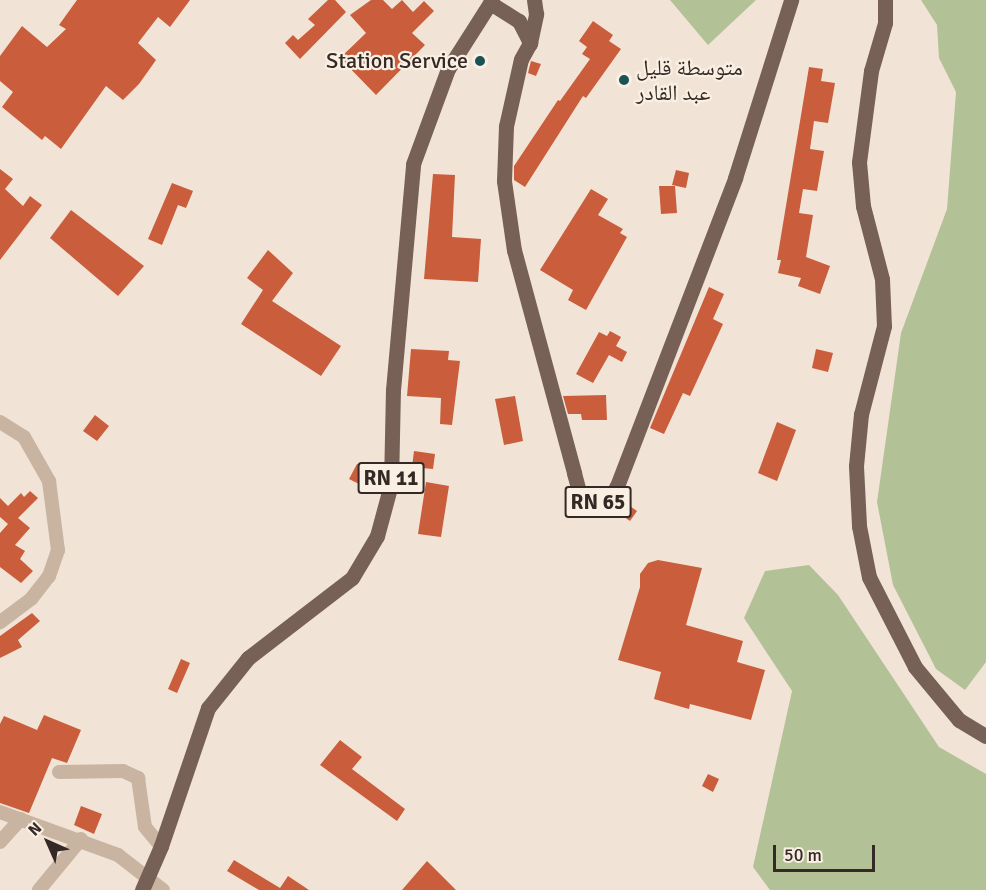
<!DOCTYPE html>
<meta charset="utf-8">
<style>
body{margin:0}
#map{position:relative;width:986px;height:890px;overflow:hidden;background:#f1e4d6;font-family:Signika,"Noto Naskh Arabic",sans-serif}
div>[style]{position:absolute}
.green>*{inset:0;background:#b3c196}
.building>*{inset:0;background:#ca5d3b}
.street>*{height:14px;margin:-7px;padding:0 7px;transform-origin:7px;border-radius:7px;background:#c9b4a2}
.primary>*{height:15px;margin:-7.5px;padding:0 7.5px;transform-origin:7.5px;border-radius:7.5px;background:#776055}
.dots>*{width:16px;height:16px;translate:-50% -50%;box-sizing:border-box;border:3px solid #f9efe2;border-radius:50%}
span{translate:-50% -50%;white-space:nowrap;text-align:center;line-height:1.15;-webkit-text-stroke:4.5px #f9efe2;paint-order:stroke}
.shield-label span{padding:2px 4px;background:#f9efe2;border:2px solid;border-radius:4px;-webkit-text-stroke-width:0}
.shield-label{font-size:21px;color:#342925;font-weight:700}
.poi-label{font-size:22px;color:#342925}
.right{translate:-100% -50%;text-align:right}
.left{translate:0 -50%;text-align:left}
.north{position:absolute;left:18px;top:812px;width:60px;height:60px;-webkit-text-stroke:4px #f9efe2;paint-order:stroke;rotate:315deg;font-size:16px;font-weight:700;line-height:24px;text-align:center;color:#342925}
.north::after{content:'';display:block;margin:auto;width:21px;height:27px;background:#342925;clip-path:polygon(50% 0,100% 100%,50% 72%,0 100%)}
.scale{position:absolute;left:773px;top:845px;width:102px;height:27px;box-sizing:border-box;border:3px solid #342925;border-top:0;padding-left:8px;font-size:18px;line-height:21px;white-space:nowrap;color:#342925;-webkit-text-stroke:4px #f9efe2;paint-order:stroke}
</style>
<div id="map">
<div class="green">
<div style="clip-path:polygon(670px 0,756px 0,708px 45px)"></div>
<div style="clip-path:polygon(921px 0,986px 0,986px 662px,965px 690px,936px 669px,893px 585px,877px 502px,901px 333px,947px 209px,956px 92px,939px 58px,937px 25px)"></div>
<div style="clip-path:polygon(809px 565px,838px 595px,939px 747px,986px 774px,986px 890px,770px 890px,753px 867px,792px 691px,744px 618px,765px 571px)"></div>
</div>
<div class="building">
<div style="clip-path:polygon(77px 0,190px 0,170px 27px,158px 17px,138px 43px,156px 60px,139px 84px,123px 100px,106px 86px,61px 149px,45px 136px,42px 140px,2px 107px,13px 92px,0 81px,0 56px,22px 26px,47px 47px,66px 29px,59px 25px)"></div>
<div style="clip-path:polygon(328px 0,335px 0,346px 12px,300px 59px,285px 43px,293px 35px,298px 40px,315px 25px,308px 19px)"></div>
<div style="clip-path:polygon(371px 0,383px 0,392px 9px,402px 0,413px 12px,424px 1px,434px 11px,412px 33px,425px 45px,376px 95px,340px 58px,366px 33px,350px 15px)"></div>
<div style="clip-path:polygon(593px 21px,613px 35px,609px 41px,621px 49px,586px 98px,583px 96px,525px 187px,514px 180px,514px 166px,558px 100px,560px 101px,590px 59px,582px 54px,587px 47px,579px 41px)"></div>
<div style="clip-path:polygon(531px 61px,541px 64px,536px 76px,528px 73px)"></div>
<div style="clip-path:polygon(809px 67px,823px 69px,821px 81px,835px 83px,828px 123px,814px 121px,810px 149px,824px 151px,817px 191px,803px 189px,799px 213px,813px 215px,806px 257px,830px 266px,820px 294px,798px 286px,801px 278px,778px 273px,781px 260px,777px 260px)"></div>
<div style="clip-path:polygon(0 169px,13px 179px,5px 189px,23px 206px,30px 196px,42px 205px,0 260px)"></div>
<div style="clip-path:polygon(676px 170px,689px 173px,686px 188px,672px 185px)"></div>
<div style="clip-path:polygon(433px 174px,455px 175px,452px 237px,481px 239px,478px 282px,424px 279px)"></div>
<div style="clip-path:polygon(172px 183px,193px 191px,186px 208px,178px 205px,162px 245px,148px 239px)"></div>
<div style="clip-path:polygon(659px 186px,675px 186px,677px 213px,661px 214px)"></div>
<div style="clip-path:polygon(591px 189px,608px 199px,598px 215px,623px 229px,620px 233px,627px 237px,586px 310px,568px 300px,573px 290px,540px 270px)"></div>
<div style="clip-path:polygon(71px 210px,144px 266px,118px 296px,50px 238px)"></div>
<div style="clip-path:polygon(268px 250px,293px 273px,272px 301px,341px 346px,321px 376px,241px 324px,263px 290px,247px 278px)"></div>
<div style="clip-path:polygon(709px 287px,724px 294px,713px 319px,723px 324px,690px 396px,683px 393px,664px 434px,650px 428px)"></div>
<div style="clip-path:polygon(610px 331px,621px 337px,616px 346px,627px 352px,622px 362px,609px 355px,593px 383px,576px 374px,599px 332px,607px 336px)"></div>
<div style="clip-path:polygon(411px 349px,449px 351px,448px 360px,460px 361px,452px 425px,440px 424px,441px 398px,407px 396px)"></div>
<div style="clip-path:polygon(816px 349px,833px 353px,828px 372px,812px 368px)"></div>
<div style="clip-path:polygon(606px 395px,607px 420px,582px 420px,581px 414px,568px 414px,563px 396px)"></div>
<div style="clip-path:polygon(515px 396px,523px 441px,504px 445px,495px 399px)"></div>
<div style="clip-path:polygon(95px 415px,109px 426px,97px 441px,83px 431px)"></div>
<div style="clip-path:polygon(777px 422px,796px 430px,777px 481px,758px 473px)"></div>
<div style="clip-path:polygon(414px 451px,435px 454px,433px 469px,412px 467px)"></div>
<div style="clip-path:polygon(357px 464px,369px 470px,361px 485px,349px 479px)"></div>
<div style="clip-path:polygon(426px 482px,449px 486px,441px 537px,418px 534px)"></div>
<div style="clip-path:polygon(30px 491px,38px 498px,18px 518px,30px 528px,15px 545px,25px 551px,20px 559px,33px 571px,21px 583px,0 567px,0 533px,8px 524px,0 517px,0 498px,8px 506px,21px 493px,24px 497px)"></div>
<div style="clip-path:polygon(627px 504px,637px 511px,630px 521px,620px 514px)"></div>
<div style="clip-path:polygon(658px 560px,702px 568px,686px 625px,743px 641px,737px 662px,765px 670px,751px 720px,690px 704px,689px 709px,654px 699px,661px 672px,618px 660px,640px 587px,640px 574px,648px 563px)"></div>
<div style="clip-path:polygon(32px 613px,40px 621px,18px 640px,22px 647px,0 658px,0 636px)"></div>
<div style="clip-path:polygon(181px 659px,190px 663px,177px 693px,168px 689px)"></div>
<div style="clip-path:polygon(44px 715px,81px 730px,67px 763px,52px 758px,29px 813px,0 803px,0 724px,4px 716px,37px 730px)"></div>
<div style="clip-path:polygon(340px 740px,362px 757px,352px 769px,405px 809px,397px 821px,320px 765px)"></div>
<div style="clip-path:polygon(708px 774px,719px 779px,713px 792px,702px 786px)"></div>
<div style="clip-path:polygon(81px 806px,102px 814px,94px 834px,74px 825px)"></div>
<div style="clip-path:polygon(234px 860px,280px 888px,288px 876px,309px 890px,259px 890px,227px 871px)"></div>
<div style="clip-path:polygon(427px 861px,456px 890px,402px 890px)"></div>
</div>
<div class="street">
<div style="left:0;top:422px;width:28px;rotate:32deg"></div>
<div style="left:24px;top:437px;width:51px;rotate:60.4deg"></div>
<div style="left:49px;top:481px;width:70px;rotate:82.6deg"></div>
<div style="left:58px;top:550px;width:28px;rotate:109deg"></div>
<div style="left:49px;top:576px;width:29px;rotate:128deg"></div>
<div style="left:31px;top:599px;width:39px;rotate:143deg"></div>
<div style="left:59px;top:772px;width:64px;rotate:-0.9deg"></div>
<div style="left:123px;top:771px;width:17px;rotate:25deg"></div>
<div style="left:138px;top:778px;width:49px;rotate:81.9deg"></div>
<div style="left:145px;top:827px;width:25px;rotate:50deg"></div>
<div style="left:0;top:812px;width:126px;rotate:20deg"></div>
<div style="left:118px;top:855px;width:57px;rotate:37.9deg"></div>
<div style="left:0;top:842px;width:31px;rotate:-48deg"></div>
<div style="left:39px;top:890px;width:66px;rotate:-50.5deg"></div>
</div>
<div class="primary">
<div style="left:885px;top:0;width:23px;rotate:90deg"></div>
<div style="left:885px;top:23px;width:50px;rotate:106.3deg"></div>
<div style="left:871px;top:71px;width:92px;rotate:97.5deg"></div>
<div style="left:859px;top:162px;width:44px;rotate:84.8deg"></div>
<div style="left:863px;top:206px;width:75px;rotate:75.4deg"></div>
<div style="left:882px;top:279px;width:47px;rotate:87.6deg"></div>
<div style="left:884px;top:326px;width:91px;rotate:104.6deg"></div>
<div style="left:861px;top:414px;width:52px;rotate:95.5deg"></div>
<div style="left:856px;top:466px;width:60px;rotate:87.1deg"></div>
<div style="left:859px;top:526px;width:52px;rotate:78.9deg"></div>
<div style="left:869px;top:577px;width:101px;rotate:62.9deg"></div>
<div style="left:915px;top:667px;width:69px;rotate:50.3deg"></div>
<div style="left:959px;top:720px;width:31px;rotate:31deg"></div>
<div style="left:490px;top:3px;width:34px;rotate:32deg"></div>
<div style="left:519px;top:21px;width:25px;rotate:63deg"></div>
<div style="left:530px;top:43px;width:18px;rotate:119deg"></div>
<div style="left:521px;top:59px;width:69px;rotate:102.6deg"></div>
<div style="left:506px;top:126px;width:55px;rotate:92.1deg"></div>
<div style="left:504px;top:181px;width:70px;rotate:81.8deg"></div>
<div style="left:514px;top:250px;width:231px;rotate:74.9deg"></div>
<div style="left:574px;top:473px;width:24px;rotate:75deg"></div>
<div style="left:580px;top:496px;width:12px;rotate:35deg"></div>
<div style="left:590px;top:503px;width:18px;rotate:-3deg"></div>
<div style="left:608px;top:502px;width:18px;rotate:-61deg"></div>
<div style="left:617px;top:486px;width:330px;rotate:-69deg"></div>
<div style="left:735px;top:178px;width:187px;rotate:-72.5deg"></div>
<div style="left:530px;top:43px;width:30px;rotate:-78deg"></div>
<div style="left:536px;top:14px;width:14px;rotate:-98deg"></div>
<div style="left:142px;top:890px;width:48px;rotate:-66.6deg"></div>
<div style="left:161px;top:846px;width:146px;rotate:-71.2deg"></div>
<div style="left:208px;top:708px;width:64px;rotate:-51.3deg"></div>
<div style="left:248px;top:658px;width:131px;rotate:-37.6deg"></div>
<div style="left:352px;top:578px;width:49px;rotate:-59.2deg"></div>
<div style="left:377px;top:536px;width:54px;rotate:-74.9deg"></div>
<div style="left:391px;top:484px;width:94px;rotate:-88.8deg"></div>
<div style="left:393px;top:390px;width:227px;rotate:-84.9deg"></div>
<div style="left:413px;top:164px;width:101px;rotate:-69.8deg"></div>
<div style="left:448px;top:69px;width:82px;rotate:-57.5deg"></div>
</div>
<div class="dots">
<div style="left:480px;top:61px;background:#195356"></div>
<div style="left:624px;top:80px;background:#195356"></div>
</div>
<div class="shield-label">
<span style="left:391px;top:478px">RN 11</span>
<span style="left:598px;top:502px">RN 65</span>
</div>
<div class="poi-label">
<span class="right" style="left:468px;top:61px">Station Service</span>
<span class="left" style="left:636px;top:80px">متوسطة قليل<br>عبد القادر</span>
</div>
<div class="north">N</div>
<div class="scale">50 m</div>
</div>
